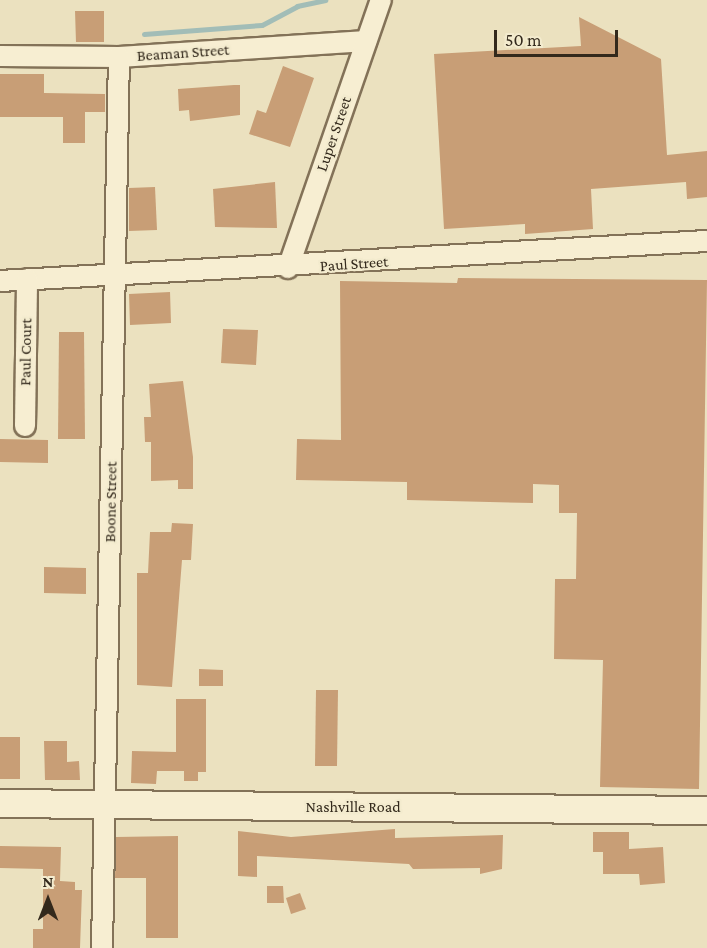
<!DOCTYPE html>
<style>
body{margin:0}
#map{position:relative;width:707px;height:948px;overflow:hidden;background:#ebe1bf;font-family:"Crimson Pro",serif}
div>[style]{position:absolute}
.stream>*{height:5px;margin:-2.5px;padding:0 2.5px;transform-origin:2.5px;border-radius:2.5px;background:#a2bdb7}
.building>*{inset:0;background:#c89e76}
.roads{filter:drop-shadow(2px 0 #837258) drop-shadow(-2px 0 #837258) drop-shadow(0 2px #837258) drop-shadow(0 -2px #837258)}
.minor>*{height:20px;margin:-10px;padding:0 10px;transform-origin:10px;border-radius:10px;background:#f7eed2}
.secondary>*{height:27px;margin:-13.5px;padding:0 13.5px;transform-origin:13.5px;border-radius:13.5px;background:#f7eed2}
span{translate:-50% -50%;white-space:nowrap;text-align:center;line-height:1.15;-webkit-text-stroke:4.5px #f3ebce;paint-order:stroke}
.street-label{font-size:16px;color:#33291c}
.north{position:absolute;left:18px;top:870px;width:60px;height:60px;-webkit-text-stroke:4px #f3ebce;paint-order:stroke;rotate:0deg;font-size:16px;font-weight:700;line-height:24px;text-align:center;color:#33291c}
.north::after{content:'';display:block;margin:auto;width:21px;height:27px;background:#33291c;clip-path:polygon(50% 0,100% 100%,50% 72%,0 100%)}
.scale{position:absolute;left:494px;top:30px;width:124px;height:27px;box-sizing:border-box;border:3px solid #33291c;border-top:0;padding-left:8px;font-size:18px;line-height:21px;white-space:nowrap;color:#33291c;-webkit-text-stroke:4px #f3ebce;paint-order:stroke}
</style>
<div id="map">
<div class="stream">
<div style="left:144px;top:34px;width:118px;rotate:-4.4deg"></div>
<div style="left:262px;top:25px;width:40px;rotate:-28deg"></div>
<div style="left:297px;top:6px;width:29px;rotate:-12deg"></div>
</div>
<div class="building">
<div style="clip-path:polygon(75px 11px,104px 11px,104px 42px,76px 42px)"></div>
<div style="clip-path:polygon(579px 17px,661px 59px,667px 155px,707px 151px,707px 197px,687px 199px,686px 182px,591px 189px,593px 229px,525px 234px,525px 224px,444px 229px,434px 54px,581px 46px)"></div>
<div style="clip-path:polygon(283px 66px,314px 78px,290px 147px,249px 134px,257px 110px,266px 113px)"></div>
<div style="clip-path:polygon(0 74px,44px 74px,44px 93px,105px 94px,105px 112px,85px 112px,85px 143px,63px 143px,63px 117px,0 117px)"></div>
<div style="clip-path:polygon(234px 85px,240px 85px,240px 115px,190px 121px,189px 110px,179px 111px,178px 89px)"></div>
<div style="clip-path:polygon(275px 182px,277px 228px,215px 227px,213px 189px)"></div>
<div style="clip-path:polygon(155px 187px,157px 230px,129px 231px,129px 188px)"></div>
<div style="clip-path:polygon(458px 278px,707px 280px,699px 789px,600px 787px,603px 660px,554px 659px,555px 579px,576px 579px,577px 513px,559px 513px,559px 485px,533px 484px,533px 503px,407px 500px,407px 482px,296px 480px,297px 439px,341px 440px,340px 281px,457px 283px)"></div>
<div style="clip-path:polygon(170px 292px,171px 323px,130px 325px,129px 294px)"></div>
<div style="clip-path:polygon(223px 329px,258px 330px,256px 365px,221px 363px)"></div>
<div style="clip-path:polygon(59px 332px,84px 332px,85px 439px,58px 439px)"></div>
<div style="clip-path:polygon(183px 381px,193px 457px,193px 489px,178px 489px,178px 480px,151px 481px,151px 442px,145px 442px,144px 417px,151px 417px,149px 384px)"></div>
<div style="clip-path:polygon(0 439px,48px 440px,48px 463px,0 462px)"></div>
<div style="clip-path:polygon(172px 523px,193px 524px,191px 560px,182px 560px,172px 687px,137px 685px,137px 573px,148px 573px,150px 532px,171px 532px)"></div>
<div style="clip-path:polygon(44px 567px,86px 568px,86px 594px,44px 593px)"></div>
<div style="clip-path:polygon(199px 669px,223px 670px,223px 686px,199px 686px)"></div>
<div style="clip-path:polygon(316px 690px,338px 690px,337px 766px,315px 766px)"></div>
<div style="clip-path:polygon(176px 699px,206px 699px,206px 772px,198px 772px,198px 781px,184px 781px,184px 771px,157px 771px,156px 784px,131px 783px,132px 751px,176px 752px)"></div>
<div style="clip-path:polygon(0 737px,20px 737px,20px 779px,0 779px)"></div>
<div style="clip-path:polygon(44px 741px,67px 741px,67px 762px,79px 761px,80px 780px,45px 780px)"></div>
<div style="clip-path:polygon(395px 829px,395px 838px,503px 835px,502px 869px,480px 874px,480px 868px,413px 869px,409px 864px,257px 856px,257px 877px,238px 876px,238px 831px,291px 837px)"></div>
<div style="clip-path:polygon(593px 832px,629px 832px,629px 849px,663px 847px,665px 883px,640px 885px,639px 874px,603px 874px,603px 852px,593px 852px)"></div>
<div style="clip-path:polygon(178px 836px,178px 938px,146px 938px,146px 878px,115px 878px,116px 837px)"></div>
<div style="clip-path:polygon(0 846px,61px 847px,60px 881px,75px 882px,75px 890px,82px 890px,80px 948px,33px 948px,33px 929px,43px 929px,43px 869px,0 868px)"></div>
<div style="clip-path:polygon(267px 886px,283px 886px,284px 903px,267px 903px)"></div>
<div style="clip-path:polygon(300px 893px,306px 909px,291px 914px,286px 898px)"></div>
</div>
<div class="roads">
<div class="minor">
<div style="left:0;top:56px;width:119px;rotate:0.5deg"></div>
<div style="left:119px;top:57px;width:248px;rotate:-3.7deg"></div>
<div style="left:288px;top:268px;width:284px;rotate:-70.9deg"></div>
<div style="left:0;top:281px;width:708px;rotate:-3.24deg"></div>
<div style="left:25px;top:426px;width:147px;rotate:-89.2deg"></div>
<div style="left:102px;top:948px;width:891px;rotate:-88.91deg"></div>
</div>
<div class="secondary">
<div style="left:0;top:803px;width:707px;rotate:0.57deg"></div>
</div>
</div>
<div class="street-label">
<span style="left:183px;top:53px;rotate:-4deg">Beaman Street</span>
<span style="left:334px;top:134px;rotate:-71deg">Luper Street</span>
<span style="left:354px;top:264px;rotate:-4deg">Paul Street</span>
<span style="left:26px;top:352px;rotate:-89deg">Paul Court</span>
<span style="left:111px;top:502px;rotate:-89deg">Boone Street</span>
<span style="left:353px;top:807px">Nashville Road</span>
</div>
<div class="north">N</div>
<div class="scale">50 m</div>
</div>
